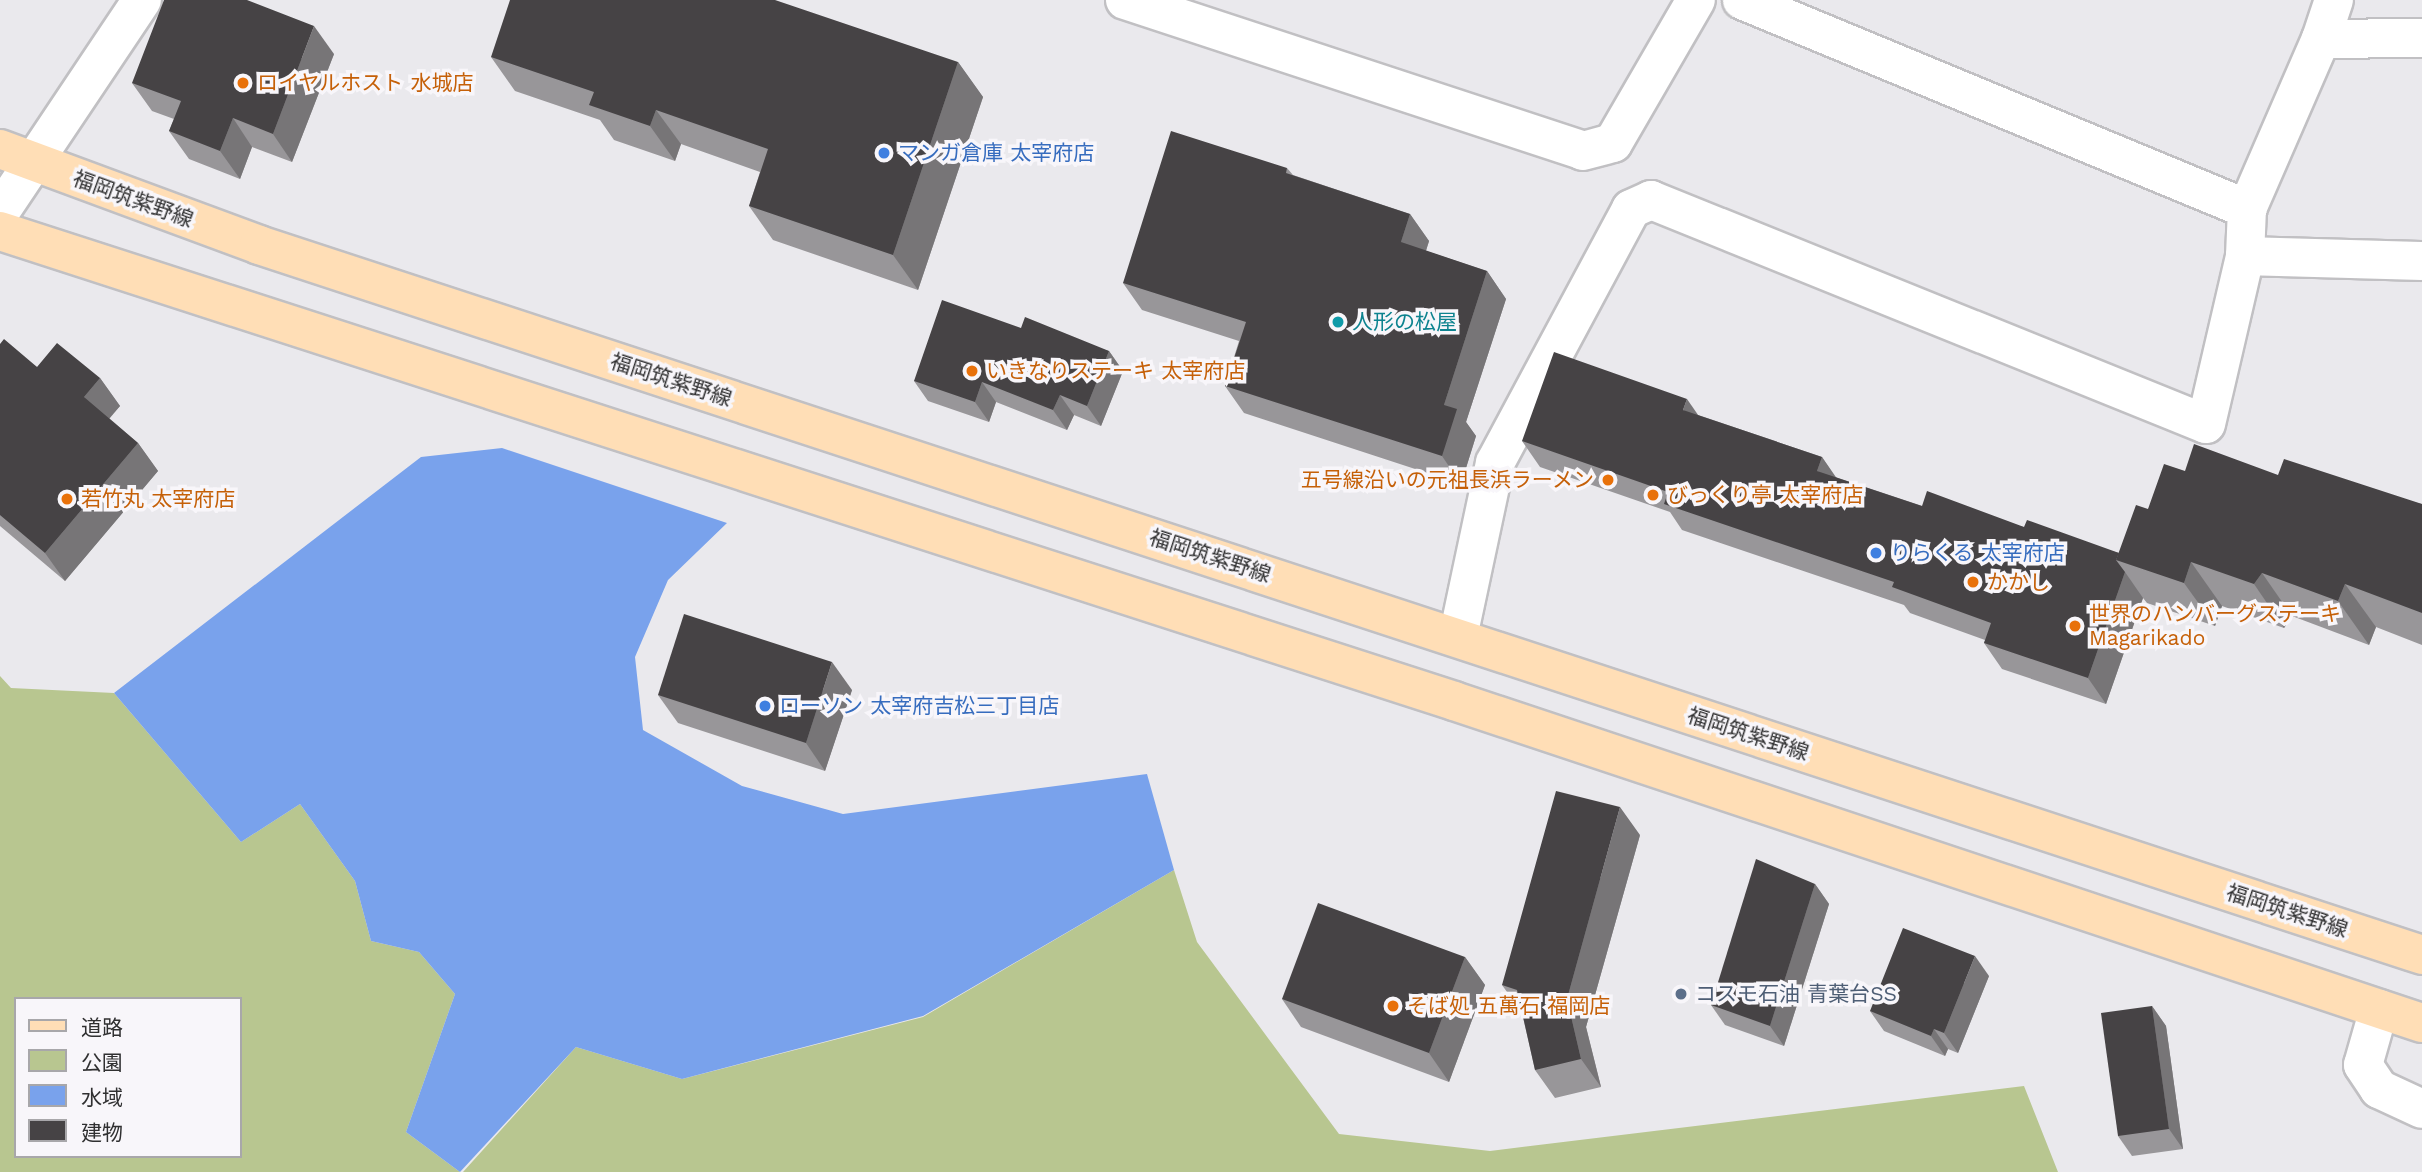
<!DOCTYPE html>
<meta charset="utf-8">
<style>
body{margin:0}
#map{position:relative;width:2422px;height:1172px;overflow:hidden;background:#eae9ed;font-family:"Work Sans","Noto Sans JP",sans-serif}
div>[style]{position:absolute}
.green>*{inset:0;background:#b8c690}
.water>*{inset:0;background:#79a2ec}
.roads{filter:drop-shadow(2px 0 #c1c0c3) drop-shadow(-2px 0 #c1c0c3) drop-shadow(0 2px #c1c0c3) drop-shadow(0 -2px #c1c0c3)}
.minor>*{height:38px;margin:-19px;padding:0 19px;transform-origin:19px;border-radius:19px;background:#fff}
.major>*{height:38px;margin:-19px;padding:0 19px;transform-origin:19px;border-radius:19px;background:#ffdeb6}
.wall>*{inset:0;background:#989699}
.shaded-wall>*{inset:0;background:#777577}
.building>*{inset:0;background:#464345}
.dots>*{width:19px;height:19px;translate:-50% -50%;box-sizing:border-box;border:4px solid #f8f6fa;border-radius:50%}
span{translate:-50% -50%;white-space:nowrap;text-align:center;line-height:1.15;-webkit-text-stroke:7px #f8f6fa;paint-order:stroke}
.food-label{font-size:21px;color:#c56008}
.left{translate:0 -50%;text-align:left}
.right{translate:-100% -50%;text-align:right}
.shop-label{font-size:21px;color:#366cbe}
.street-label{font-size:21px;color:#303031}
.culture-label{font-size:21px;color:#0d838f}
.service-label{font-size:21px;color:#4e5e75}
.legend{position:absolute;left:14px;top:997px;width:228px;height:161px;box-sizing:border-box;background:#f8f6fa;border:2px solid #a8a7aa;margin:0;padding:9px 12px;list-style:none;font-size:21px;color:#303031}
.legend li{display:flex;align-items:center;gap:14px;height:35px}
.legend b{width:35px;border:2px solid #a8a7aa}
</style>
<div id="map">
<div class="green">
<div style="clip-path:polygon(evenodd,0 676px,11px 688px,114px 693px,241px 842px,300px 804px,355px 881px,371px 941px,419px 952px,455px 994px,406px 1132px,460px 1172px,0 1172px,0 676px,16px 999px,240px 999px,240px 1156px,16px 1156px,16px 999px)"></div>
<div style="clip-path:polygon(1174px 870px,1197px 942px,1339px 1134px,1490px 1151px,2024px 1086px,2058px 1172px,463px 1172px,576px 1047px,682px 1079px,923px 1017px)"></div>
</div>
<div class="water">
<div style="clip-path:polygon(502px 448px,727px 523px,668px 580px,635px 657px,643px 730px,742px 786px,843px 814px,1147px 774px,1174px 870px,923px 1016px,682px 1079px,576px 1047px,460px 1172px,406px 1132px,455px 994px,419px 952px,371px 941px,355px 881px,300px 804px,241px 842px,114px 693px,421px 457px)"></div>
</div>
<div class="roads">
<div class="minor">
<div style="left:1125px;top:0;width:482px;rotate:18.2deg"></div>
<div style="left:1583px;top:151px;width:31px;rotate:-15deg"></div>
<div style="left:1613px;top:143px;width:165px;rotate:-59.9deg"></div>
<div style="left:1742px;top:0;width:547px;rotate:22.48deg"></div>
<div style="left:2321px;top:39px;width:101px;rotate:-0.6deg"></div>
<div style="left:0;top:212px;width:255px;rotate:-56.2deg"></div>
<div style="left:2245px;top:256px;width:177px;rotate:1.6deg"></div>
<div style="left:1458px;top:637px;width:178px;rotate:-78deg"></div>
<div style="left:1495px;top:463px;width:288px;rotate:-61.8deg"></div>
<div style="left:1631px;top:209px;width:22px;rotate:-24deg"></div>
<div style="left:1651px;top:200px;width:598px;rotate:21.98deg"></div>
<div style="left:2206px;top:424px;width:172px;rotate:-76.9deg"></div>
<div style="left:2245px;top:256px;width:47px;rotate:-87.6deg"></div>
<div style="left:2247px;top:209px;width:185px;rotate:-66.5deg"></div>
<div style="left:2321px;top:39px;width:41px;rotate:-71.6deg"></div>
<div style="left:2379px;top:1009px;width:58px;rotate:105.9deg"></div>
<div style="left:2363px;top:1065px;width:29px;rotate:56deg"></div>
<div style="left:2379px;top:1089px;width:47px;rotate:24.9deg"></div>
</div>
<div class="major">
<div style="left:0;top:149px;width:276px;rotate:20.3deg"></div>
<div style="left:259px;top:245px;width:2277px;rotate:18.17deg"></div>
<div style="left:0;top:231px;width:1528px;rotate:17.91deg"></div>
<div style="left:1454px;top:701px;width:1020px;rotate:18.4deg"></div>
</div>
</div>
<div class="wall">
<div style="clip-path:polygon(334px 54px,292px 162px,252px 147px,240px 179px,189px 159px,169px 131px,174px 119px,152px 111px,132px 83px)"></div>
<div style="clip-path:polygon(491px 57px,958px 62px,983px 97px,918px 290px,773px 240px,749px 206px,760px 172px,681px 144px,675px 161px,614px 140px,600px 120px,515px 91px)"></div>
<div style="clip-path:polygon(1287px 168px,1293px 175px,1410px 214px,1429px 241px,1426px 251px,1487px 271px,1506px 299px,1466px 422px,1476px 436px,1461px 484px,1244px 413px,1225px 386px,1239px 341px,1142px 310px,1123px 283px)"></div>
<div style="clip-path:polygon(1021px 328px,1109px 351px,1123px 371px,1101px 426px,1074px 415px,1067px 430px,996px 402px,989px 422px,928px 401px,914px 381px)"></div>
<div style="clip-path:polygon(0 344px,37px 367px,100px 378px,120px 406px,109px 418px,138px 443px,158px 471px,65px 581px,0 526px)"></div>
<div style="clip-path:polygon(1698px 415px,1822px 457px,1835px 477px,1922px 506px,2024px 527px,2119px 553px,2148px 509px,2185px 471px,2278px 475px,2422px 504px,2422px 645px,2376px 627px,2369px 645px,2292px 616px,2284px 628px,2222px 606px,2215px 626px,2147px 603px,2143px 598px,2106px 704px,2002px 669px,1984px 643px,1985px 640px,1910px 613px,1904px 605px,1682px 530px,1670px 512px,1540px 467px,1522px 441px)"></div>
<div style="clip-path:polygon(852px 690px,825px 771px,678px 723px,658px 695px)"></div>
<div style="clip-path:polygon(1640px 835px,1586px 1027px,1601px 1087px,1555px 1098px,1535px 1070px,1522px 1013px,1502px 985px)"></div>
<div style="clip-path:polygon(1815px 884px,1829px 904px,1784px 1046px,1725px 1025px,1711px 1005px)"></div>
<div style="clip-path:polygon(1465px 957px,1485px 985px,1449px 1082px,1301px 1027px,1282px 999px)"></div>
<div style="clip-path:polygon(1989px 976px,1958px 1053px,1948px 1049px,1945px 1056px,1884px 1031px,1870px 1011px)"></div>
<div style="clip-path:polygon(2152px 1006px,2166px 1026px,2183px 1149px,2132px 1156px,2118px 1136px)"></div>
</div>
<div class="shaded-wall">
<div style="clip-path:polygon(314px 26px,334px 54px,292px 162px,273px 134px)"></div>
<div style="clip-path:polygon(958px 62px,983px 97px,918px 290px,893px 255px)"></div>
<div style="clip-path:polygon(656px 110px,681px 144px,675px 161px,650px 126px)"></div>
<div style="clip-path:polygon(233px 118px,252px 147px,240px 179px,220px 151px)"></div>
<div style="clip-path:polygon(1410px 214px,1429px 241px,1420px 269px,1401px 242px)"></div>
<div style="clip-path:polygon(1487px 271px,1506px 299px,1466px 422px,1476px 436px,1461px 484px,1442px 456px,1444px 405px)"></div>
<div style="clip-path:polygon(1109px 351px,1123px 371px,1101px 426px,1087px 406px)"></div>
<div style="clip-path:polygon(100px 378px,120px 406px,104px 425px,84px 397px)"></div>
<div style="clip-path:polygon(982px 382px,996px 402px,989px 422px,975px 402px)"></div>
<div style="clip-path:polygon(1060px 395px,1074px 415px,1067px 430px,1053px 410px)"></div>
<div style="clip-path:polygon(1687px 399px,1705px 425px,1683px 410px)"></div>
<div style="clip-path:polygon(138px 443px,158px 471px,65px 581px,45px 553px)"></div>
<div style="clip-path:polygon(1822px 457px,1840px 483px,1817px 471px)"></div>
<div style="clip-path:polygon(2191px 562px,2222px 606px,2215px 626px,2184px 583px)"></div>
<div style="clip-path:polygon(2125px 572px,2143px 598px,2106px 704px,2088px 678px)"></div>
<div style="clip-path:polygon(2262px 573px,2292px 616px,2284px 628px,2254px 584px)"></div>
<div style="clip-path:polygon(2345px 584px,2376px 627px,2369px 645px,2338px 601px)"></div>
<div style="clip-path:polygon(832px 662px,852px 690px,825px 771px,806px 743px)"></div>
<div style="clip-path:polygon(1620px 807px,1640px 835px,1586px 1027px,1601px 1087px,1581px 1059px,1567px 999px)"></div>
<div style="clip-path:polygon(1815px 884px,1829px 904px,1784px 1046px,1770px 1026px)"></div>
<div style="clip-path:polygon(1975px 956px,1989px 976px,1958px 1053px,1944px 1033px)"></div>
<div style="clip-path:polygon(1465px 957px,1485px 985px,1449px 1082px,1429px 1053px)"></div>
<div style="clip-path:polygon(2152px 1006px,2166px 1026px,2183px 1149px,2169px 1129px)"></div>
<div style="clip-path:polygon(1934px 1029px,1948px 1049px,1945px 1056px,1931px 1036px)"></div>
</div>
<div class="building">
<div style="clip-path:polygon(164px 0,247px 0,314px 26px,273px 134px,233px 118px,220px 151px,169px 131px,181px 101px,132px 83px)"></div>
<div style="clip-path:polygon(510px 0,775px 0,958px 62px,893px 255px,749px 206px,768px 149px,656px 110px,650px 126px,589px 105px,594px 92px,491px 57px)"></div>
<div style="clip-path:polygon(1171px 131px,1287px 168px,1286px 173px,1410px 214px,1401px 242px,1487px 271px,1444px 405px,1457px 409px,1442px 456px,1225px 386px,1246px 322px,1123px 283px)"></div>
<div style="clip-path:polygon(942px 300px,1021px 328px,1025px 317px,1109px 351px,1087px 406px,1060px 395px,1053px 410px,982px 382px,975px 402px,914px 381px)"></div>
<div style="clip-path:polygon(4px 339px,37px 367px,57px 343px,100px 378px,84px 397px,138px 443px,45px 553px,0 515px,0 344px)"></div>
<div style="clip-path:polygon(1554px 352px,1687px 399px,1683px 410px,1822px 457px,1817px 471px,1922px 506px,1927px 491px,2024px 527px,2027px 520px,2119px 553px,2116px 560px,2125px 572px,2088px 678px,1984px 643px,1991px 623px,1892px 587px,1894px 582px,1664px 504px,1668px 492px,1522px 441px)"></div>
<div style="clip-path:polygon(2194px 444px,2278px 475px,2284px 459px,2422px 504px,2422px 613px,2345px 584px,2338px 601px,2262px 573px,2254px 584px,2191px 562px,2184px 583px,2116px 560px,2136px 505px,2148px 509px,2164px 464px,2185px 471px)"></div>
<div style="clip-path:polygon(684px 614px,832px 662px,806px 743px,658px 695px)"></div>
<div style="clip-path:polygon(1556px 791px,1620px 807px,1567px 999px,1581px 1059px,1535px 1070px,1517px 990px,1502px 985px)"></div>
<div style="clip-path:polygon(1756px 859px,1815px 884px,1770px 1026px,1711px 1005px)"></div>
<div style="clip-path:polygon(1318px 903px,1465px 957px,1429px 1053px,1282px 999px)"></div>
<div style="clip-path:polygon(1903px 928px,1975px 956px,1944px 1033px,1934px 1029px,1931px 1036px,1870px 1011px)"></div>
<div style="clip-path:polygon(2152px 1006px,2169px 1129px,2118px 1136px,2101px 1013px)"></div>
</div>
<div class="dots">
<div style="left:243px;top:83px;background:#e8710a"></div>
<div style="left:884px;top:153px;background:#3f7fe0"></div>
<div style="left:1338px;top:322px;background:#0f9aa8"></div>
<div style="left:972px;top:371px;background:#e8710a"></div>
<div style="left:1608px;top:480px;background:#e8710a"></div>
<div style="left:1653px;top:495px;background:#e8710a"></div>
<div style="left:67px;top:499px;background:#e8710a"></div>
<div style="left:1876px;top:553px;background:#3f7fe0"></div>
<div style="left:1973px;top:582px;background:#e8710a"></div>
<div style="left:2075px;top:626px;background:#e8710a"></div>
<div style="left:765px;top:706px;background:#3f7fe0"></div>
<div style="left:1681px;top:994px;background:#5c6f8a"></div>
<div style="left:1393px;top:1006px;background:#e8710a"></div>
</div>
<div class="food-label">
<span class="left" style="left:257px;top:83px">ロイヤルホスト 水城店</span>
<span class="left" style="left:986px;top:371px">いきなりステーキ 太宰府店</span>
<span class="right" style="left:1594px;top:480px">五号線沿いの元祖長浜ラーメン</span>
<span class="left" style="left:1667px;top:495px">びっくり亭 太宰府店</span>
<span class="left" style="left:81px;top:499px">若竹丸 太宰府店</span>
<span class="left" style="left:1987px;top:582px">かかし</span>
<span class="left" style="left:2089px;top:626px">世界のハンバーグステーキ<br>Magarikado</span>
<span class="left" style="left:1407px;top:1006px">そば処 五萬石 福岡店</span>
</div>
<div class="shop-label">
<span class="left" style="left:898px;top:153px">マンガ倉庫 太宰府店</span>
<span class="left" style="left:1890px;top:553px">りらくる 太宰府店</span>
<span class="left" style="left:779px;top:706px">ローソン 太宰府吉松三丁目店</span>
</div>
<div class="street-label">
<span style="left:133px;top:199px;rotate:20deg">福岡筑紫野線</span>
<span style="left:671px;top:380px;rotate:18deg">福岡筑紫野線</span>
<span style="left:1210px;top:556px;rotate:18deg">福岡筑紫野線</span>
<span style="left:1748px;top:734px;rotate:18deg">福岡筑紫野線</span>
<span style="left:2287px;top:911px;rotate:18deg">福岡筑紫野線</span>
</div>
<div class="culture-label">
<span class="left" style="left:1352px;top:322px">人形の松屋</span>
</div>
<div class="service-label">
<span class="left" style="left:1695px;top:994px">コスモ石油 青葉台SS</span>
</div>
<ul class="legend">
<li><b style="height:9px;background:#ffdeb6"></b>道路</li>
<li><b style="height:19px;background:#b8c690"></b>公園</li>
<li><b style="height:19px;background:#79a2ec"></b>水域</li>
<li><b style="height:19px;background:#464345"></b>建物</li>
</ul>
</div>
